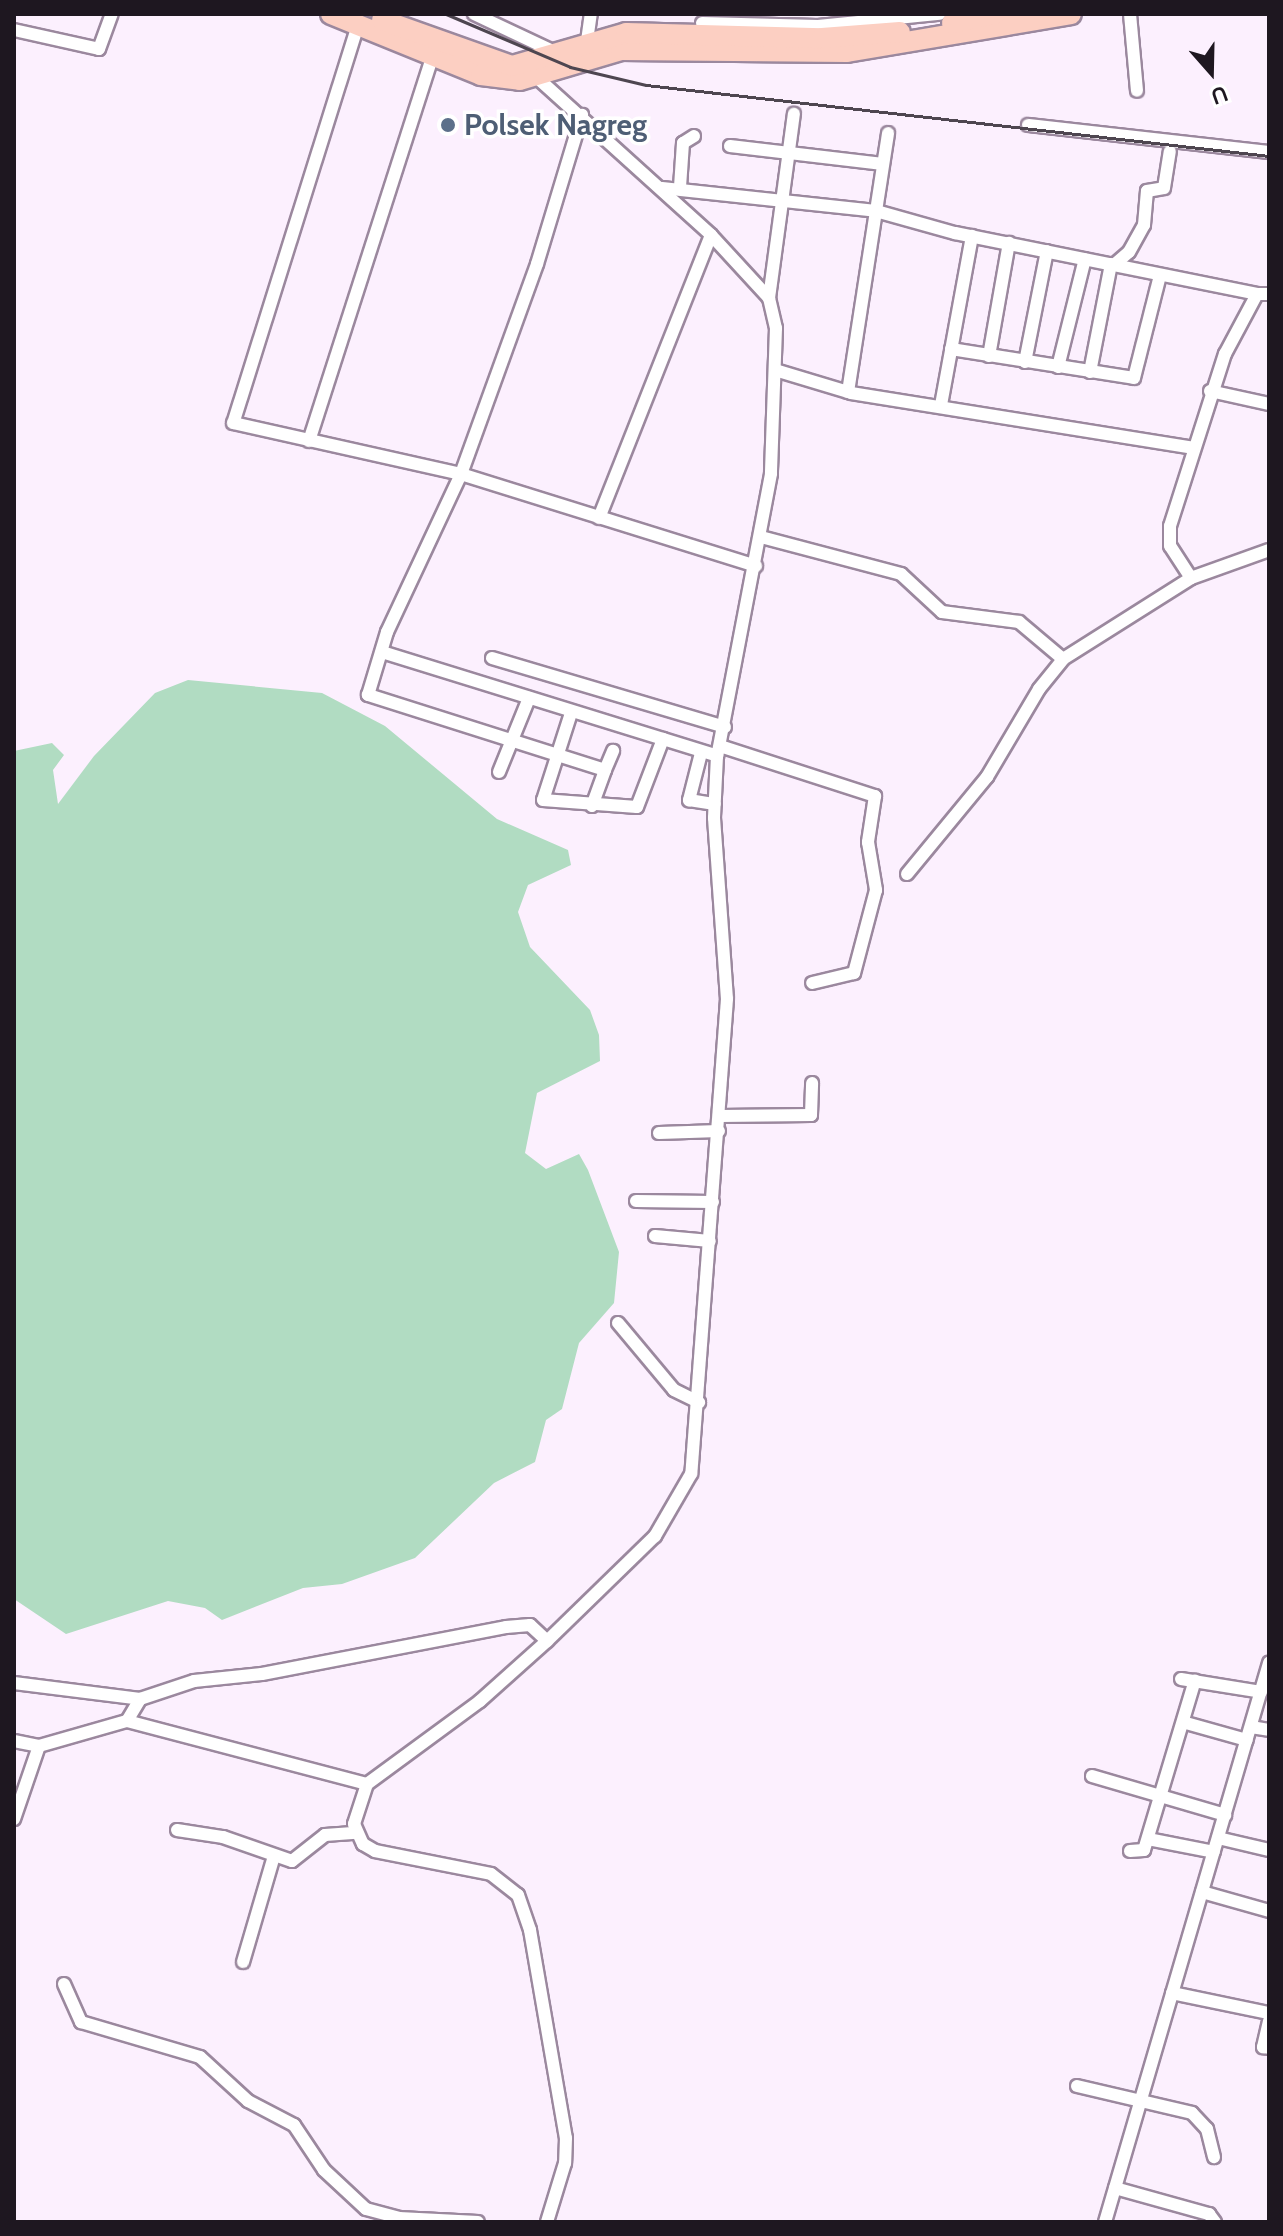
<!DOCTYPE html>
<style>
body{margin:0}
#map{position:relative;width:1283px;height:2236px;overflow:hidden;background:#fcf0fe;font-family:Cabin,sans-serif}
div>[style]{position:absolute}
.green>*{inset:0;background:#b1dcc2}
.roads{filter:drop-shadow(2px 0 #9b889e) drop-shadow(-2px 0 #9b889e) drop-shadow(0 2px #9b889e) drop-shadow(0 -2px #9b889e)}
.minor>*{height:12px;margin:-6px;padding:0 6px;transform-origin:6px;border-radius:6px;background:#fff}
.trunk>*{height:20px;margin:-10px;padding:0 10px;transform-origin:10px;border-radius:10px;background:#fccfc2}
.rail>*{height:3px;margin:-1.5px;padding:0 1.5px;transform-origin:1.5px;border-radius:1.5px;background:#4e4650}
.dots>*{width:22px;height:22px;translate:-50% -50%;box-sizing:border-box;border:4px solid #fff;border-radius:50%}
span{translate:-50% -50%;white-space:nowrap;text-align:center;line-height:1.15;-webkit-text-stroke:7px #fff;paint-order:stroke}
.service-label{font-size:30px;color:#4e5e75;font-weight:700}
.left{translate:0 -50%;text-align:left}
.frame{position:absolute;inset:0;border:16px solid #1e1720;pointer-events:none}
.north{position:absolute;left:1171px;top:32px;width:80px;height:80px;-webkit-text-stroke:6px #fff;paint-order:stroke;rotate:160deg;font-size:22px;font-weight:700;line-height:32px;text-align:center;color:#1e1720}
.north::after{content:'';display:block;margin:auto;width:28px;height:36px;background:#1e1720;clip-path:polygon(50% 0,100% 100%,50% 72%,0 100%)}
</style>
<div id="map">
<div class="green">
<div style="clip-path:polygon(188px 680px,322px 693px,385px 726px,497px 819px,568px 850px,571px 865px,528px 885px,518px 912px,530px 947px,590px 1010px,599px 1035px,600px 1061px,537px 1093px,525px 1153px,546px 1169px,579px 1154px,588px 1170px,619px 1252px,614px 1303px,579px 1343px,562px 1409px,546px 1420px,535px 1462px,494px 1483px,415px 1558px,342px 1584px,303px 1588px,222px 1620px,205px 1608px,168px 1601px,66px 1634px,14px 1599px,14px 751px,52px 743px,64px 755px,53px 770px,58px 804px,94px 756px,155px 693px)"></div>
</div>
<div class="roads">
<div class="minor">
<div style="left:474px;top:14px;width:92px;rotate:25.2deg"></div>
<div style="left:1130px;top:14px;width:77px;rotate:84.8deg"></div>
<div style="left:702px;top:23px;width:116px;rotate:1.5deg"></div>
<div style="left:818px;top:26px;width:122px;rotate:-5.7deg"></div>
<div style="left:358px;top:25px;width:417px;rotate:107.4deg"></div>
<div style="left:233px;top:423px;width:234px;rotate:12.6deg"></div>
<div style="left:461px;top:474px;width:223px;rotate:-70.1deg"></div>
<div style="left:537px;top:264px;width:156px;rotate:-73.2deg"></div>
<div style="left:14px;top:30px;width:87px;rotate:12.6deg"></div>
<div style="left:99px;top:49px;width:37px;rotate:-70deg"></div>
<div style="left:587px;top:41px;width:27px;rotate:-82deg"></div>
<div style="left:533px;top:74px;width:240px;rotate:42.1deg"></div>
<div style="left:711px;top:235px;width:86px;rotate:47.4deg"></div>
<div style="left:769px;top:298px;width:31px;rotate:77deg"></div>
<div style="left:776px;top:328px;width:146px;rotate:92deg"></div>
<div style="left:771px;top:474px;width:287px;rotate:100.8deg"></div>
<div style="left:717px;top:756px;width:62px;rotate:92.8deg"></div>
<div style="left:714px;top:818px;width:181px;rotate:85.9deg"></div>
<div style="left:727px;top:999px;width:476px;rotate:94.3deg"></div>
<div style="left:691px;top:1474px;width:72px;rotate:120.1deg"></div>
<div style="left:655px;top:1536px;width:151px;rotate:135.8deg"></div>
<div style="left:547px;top:1641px;width:90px;rotate:138.2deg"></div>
<div style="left:480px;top:1701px;width:140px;rotate:143.7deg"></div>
<div style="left:367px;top:1784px;width:42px;rotate:108deg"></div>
<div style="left:354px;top:1824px;width:22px;rotate:66deg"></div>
<div style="left:363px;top:1844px;width:14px;rotate:30deg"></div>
<div style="left:375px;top:1851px;width:118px;rotate:11.2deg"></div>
<div style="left:491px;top:1874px;width:34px;rotate:38deg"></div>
<div style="left:518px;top:1895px;width:37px;rotate:71deg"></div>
<div style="left:530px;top:1930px;width:211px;rotate:80.2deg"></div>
<div style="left:566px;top:2138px;width:25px;rotate:92deg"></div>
<div style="left:565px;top:2163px;width:62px;rotate:107deg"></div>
<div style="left:1028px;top:125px;width:243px;rotate:6.4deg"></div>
<div style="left:730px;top:146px;width:154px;rotate:6.7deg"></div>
<div style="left:680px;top:187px;width:44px;rotate:-86.1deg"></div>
<div style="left:683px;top:143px;width:13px;rotate:-32deg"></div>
<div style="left:662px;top:188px;width:215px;rotate:6.1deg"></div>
<div style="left:876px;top:211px;width:82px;rotate:15.6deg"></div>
<div style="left:955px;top:233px;width:308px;rotate:11.4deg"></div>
<div style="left:1115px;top:264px;width:18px;rotate:-41deg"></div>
<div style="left:1129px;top:252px;width:31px;rotate:-61deg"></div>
<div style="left:1144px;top:225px;width:34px;rotate:-85deg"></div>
<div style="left:1147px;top:191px;width:17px;rotate:-10deg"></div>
<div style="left:1164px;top:188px;width:37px;rotate:-81deg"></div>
<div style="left:769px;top:298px;width:186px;rotate:-82.3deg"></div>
<div style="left:951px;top:349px;width:185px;rotate:9deg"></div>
<div style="left:1134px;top:378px;width:106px;rotate:-75.8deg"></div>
<div style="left:989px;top:356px;width:115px;rotate:-80deg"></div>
<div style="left:1025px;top:362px;width:113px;rotate:-78.8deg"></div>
<div style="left:1058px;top:367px;width:111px;rotate:-76deg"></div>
<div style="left:775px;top:370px;width:79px;rotate:16.8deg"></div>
<div style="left:851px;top:393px;width:346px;rotate:9.1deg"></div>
<div style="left:1090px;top:372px;width:110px;rotate:-79deg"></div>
<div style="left:1210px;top:391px;width:60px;rotate:12.4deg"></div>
<div style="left:848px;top:392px;width:262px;rotate:-81.2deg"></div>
<div style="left:941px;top:405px;width:172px;rotate:-79.6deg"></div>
<div style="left:309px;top:441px;width:405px;rotate:-72.2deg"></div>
<div style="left:599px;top:518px;width:304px;rotate:-68.4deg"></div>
<div style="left:761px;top:537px;width:145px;rotate:14.8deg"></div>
<div style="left:901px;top:574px;width:56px;rotate:42.8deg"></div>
<div style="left:942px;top:612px;width:78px;rotate:7.4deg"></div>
<div style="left:1019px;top:622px;width:57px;rotate:40.1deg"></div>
<div style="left:1191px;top:578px;width:38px;rotate:-123deg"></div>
<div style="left:1170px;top:546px;width:20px;rotate:-90deg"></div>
<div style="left:1170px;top:526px;width:181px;rotate:-72.3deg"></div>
<div style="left:1225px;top:354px;width:68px;rotate:-61.9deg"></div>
<div style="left:1257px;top:294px;width:12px"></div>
<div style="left:382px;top:652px;width:351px;rotate:17.2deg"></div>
<div style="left:492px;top:658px;width:243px;rotate:16.5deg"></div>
<div style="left:571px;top:713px;width:91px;rotate:107.8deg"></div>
<div style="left:543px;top:800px;width:94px;rotate:4.3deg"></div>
<div style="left:637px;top:807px;width:73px;rotate:-69.1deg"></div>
<div style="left:720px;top:746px;width:163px;rotate:17.9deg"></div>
<div style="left:875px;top:796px;width:47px;rotate:98.7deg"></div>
<div style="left:868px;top:842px;width:49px;rotate:80.5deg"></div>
<div style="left:876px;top:890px;width:86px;rotate:104.8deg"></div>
<div style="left:854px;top:973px;width:43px;rotate:166.6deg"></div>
<div style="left:701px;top:753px;width:49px;rotate:104.3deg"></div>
<div style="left:689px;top:800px;width:26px;rotate:9deg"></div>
<div style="left:605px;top:770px;width:21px;rotate:-67deg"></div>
<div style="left:499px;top:772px;width:80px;rotate:-67.9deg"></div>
<div style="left:592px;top:806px;width:38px;rotate:-70deg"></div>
<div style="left:605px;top:770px;width:249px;rotate:-162.4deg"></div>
<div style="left:368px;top:695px;width:66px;rotate:-73.2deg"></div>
<div style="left:387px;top:632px;width:174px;rotate:-64.9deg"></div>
<div style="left:461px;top:474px;width:309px;rotate:17.3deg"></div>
<div style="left:907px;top:874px;width:126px;rotate:-50.5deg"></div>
<div style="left:987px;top:777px;width:102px;rotate:-59.4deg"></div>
<div style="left:1039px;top:689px;width:38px;rotate:-51deg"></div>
<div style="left:1063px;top:659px;width:151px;rotate:-32.3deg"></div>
<div style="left:1191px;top:578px;width:83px;rotate:-19.7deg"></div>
<div style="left:720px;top:1116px;width:91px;rotate:-0.6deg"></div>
<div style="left:811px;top:1115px;width:32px;rotate:-88deg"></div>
<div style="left:659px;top:1133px;width:60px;rotate:-1.9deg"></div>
<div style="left:636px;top:1201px;width:77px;rotate:0.7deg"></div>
<div style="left:655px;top:1236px;width:55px;rotate:5.2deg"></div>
<div style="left:618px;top:1323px;width:87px;rotate:50.1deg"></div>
<div style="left:674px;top:1390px;width:28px;rotate:26deg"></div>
<div style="left:1181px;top:1679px;width:81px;rotate:9.2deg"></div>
<div style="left:14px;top:1683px;width:127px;rotate:7.2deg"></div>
<div style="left:140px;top:1699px;width:57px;rotate:-18.4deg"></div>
<div style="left:194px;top:1681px;width:68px;rotate:-5.9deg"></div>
<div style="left:262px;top:1674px;width:248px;rotate:-10.9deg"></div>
<div style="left:506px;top:1627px;width:24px;rotate:-5deg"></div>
<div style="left:530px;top:1625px;width:23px;rotate:43deg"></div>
<div style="left:127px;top:1721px;width:248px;rotate:14.7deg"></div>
<div style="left:1186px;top:1723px;width:63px;rotate:15.6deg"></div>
<div style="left:1251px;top:1727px;width:18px;rotate:9deg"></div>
<div style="left:14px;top:1741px;width:25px;rotate:11deg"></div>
<div style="left:1092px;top:1776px;width:139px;rotate:16.3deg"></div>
<div style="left:14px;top:1819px;width:77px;rotate:-71.1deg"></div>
<div style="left:39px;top:1746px;width:91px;rotate:-15.9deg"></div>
<div style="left:127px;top:1721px;width:26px;rotate:-59deg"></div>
<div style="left:177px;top:1830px;width:47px;rotate:8.7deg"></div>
<div style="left:223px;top:1837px;width:73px;rotate:19.2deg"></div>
<div style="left:292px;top:1861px;width:42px;rotate:-38.2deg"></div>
<div style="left:325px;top:1835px;width:31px;rotate:-4deg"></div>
<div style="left:1218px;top:1838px;width:52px;rotate:13.2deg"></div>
<div style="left:1148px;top:1839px;width:67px;rotate:11.1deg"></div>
<div style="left:1130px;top:1851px;width:14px;rotate:-4deg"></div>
<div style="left:1144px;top:1850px;width:177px;rotate:-73.3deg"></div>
<div style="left:1202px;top:1892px;width:70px;rotate:15.8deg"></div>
<div style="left:243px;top:1962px;width:110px;rotate:-73.7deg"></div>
<div style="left:64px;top:1984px;width:42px;rotate:65.9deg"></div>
<div style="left:81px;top:2022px;width:124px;rotate:16.4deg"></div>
<div style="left:200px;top:2057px;width:65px;rotate:42.5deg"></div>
<div style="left:248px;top:2101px;width:52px;rotate:27.6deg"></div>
<div style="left:294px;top:2125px;width:54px;rotate:56.3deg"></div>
<div style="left:324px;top:2170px;width:57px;rotate:42.9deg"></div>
<div style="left:366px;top:2209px;width:34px;rotate:15deg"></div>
<div style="left:399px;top:2218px;width:79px;rotate:2.9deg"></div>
<div style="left:1172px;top:1993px;width:99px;rotate:11.7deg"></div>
<div style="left:1269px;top:2021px;width:27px;rotate:103deg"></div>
<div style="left:1263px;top:2047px;width:6px;rotate:9deg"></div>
<div style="left:1077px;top:2086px;width:118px;rotate:13.2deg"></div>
<div style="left:1192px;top:2113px;width:22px;rotate:47deg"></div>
<div style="left:1207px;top:2129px;width:29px;rotate:76deg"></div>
<div style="left:1115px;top:2188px;width:98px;rotate:15.5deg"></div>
<div style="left:1209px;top:2214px;width:10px;rotate:53deg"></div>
<div style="left:1105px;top:2222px;width:583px;rotate:-73.65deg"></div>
</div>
<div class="trunk">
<div style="left:331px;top:14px;width:162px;rotate:22.1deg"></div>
<div style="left:481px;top:75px;width:39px;rotate:7deg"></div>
<div style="left:520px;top:80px;width:105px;rotate:-16.5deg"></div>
<div style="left:621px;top:50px;width:226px;rotate:0.5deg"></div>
<div style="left:847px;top:52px;width:227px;rotate:-9.6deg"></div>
<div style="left:382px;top:20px;width:138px;rotate:19.5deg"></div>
<div style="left:512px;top:66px;width:119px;rotate:-16.1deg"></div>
<div style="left:626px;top:33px;width:196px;rotate:1.5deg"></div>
<div style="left:822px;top:38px;width:78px;rotate:-4.4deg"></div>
<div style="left:952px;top:23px;width:44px;rotate:-11.8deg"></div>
</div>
</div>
<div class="rail">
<div style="left:446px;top:14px;width:135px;rotate:23.1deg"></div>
<div style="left:570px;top:67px;width:78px;rotate:13.3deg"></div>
<div style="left:646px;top:85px;width:627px;rotate:6.5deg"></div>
</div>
<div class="dots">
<div style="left:448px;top:125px;background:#5c6f8a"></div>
</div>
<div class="service-label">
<span class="left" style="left:464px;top:125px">Polsek Nagreg</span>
</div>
<div class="frame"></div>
<div class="north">U</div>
</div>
